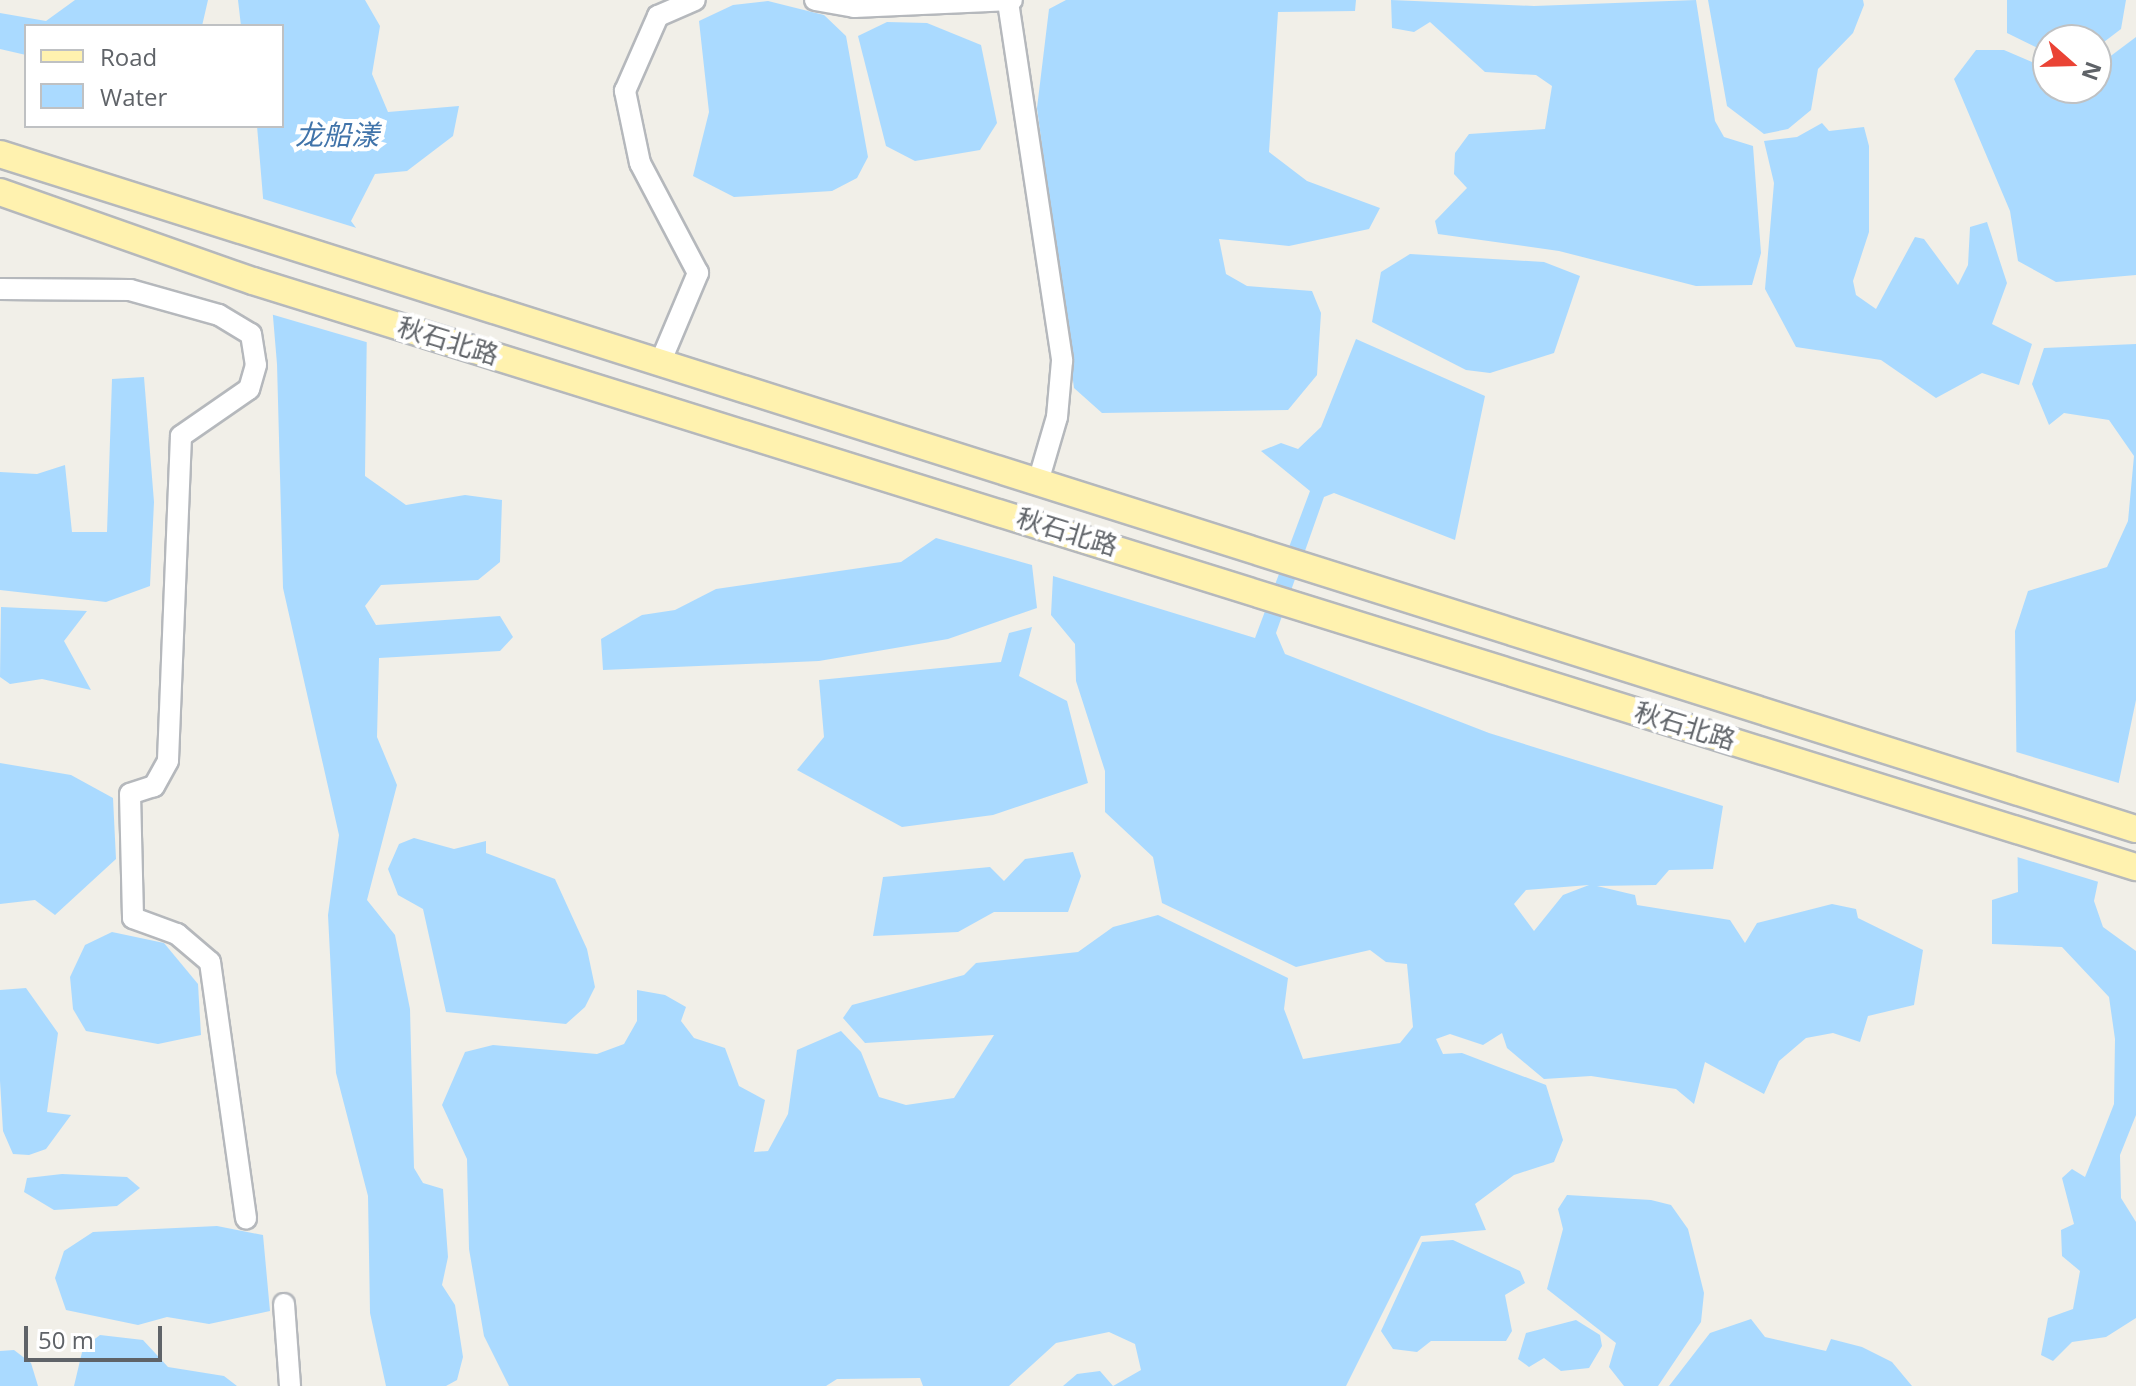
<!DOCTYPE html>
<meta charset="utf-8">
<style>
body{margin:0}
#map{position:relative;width:2136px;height:1386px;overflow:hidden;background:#f1efe8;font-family:"Open Sans","Noto Sans SC",sans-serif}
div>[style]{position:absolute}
.water>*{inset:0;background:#aadaff}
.pier>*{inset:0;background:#f1efe8}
.roads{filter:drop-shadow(2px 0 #b5b8bc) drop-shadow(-2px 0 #b5b8bc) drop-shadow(0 2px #b5b8bc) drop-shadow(0 -2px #b5b8bc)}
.minor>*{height:20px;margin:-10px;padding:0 10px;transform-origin:10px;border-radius:10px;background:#fff}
.major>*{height:26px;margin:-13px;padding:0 13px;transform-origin:13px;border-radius:13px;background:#fff2af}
span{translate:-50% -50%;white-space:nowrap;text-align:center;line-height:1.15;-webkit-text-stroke:8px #fff;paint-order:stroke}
.street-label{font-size:26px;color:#5f6368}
.water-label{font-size:28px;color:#4174aa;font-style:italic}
.legend{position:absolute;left:24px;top:24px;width:260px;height:104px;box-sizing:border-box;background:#fff;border:2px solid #bfc1c3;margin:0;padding:10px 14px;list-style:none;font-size:24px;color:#5f6368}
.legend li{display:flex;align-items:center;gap:16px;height:40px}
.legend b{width:40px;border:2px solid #bfc1c3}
.north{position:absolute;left:2032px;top:24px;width:80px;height:80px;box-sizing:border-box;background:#fff;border:2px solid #bfc1c3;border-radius:50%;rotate:110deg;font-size:22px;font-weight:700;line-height:32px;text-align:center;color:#5f6368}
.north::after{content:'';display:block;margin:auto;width:28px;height:36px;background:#ea4335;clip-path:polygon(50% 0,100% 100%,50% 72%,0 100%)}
.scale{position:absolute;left:24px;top:1326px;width:138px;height:36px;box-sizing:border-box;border:4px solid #5f6368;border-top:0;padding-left:10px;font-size:24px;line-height:28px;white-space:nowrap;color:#5f6368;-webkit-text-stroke:6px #fff;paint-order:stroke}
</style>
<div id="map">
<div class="water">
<div style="clip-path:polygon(75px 0,208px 0,202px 26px,26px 26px,26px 55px,0 49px,0 13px,46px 21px)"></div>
<div style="clip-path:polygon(238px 0,365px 0,380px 26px,372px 74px,388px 112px,459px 106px,453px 136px,407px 171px,375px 174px,351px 221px,368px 244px,365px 476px,406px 505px,465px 495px,502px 500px,500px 562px,478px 580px,381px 585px,365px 606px,376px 625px,500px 616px,513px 637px,500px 651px,379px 658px,377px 737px,397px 785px,367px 900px,395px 935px,410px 1009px,414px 1168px,423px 1183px,443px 1189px,448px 1257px,442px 1285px,455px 1305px,463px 1357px,457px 1380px,446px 1386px,386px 1386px,370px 1313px,368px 1196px,336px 1073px,328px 915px,339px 835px,283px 588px,277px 364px,257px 126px,282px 126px,282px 26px,241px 26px)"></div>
<div style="clip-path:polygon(1066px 0,1356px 0,1355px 11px,1278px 12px,1269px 152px,1307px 181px,1380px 208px,1369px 229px,1289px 246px,1219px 239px,1226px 274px,1247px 286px,1312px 291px,1321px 313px,1317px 375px,1288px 410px,1102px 413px,1074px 388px,1037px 108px,1049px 9px)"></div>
<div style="clip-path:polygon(1391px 0,1534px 6px,1696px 0,1715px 121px,1724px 137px,1753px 146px,1761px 253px,1752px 285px,1696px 286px,1559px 251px,1438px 234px,1435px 221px,1467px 188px,1454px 174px,1455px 153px,1469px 134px,1545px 129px,1552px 86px,1536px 75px,1485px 72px,1430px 22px,1414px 32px,1392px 28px)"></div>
<div style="clip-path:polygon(1708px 0,1863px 0,1864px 5px,1853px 33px,1818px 69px,1811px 110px,1788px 129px,1764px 134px,1727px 106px)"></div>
<div style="clip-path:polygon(2007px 0,2126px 0,2121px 29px,2096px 48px,2096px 40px,2048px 40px,2048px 53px,2007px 33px)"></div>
<div style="clip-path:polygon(768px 1px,824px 15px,846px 36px,868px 157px,857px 178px,832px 191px,734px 197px,693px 176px,709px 112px,699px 21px,733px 5px)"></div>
<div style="clip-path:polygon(887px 22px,927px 23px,981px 45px,997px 123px,980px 150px,915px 161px,886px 146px,858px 36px)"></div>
<div style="clip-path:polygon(2136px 37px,2136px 275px,2056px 282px,2018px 261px,2010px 211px,1954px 79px,1976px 50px,2004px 50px,2032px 62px,2039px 86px,2050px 92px,2096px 88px,2096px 67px)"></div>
<div style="clip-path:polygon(1822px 123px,1829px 131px,1864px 127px,1869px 146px,1869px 232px,1853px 281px,1856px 295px,1876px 309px,1915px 237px,1924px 239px,1958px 285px,1968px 265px,1970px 227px,1987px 222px,2007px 283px,1992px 324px,2032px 344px,2019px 385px,1982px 373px,1936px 398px,1881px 360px,1796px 347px,1765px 289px,1774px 183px,1764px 141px,1797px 137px)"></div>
<div style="clip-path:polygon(1410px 254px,1544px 262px,1580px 276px,1554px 353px,1490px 373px,1466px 370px,1372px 322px,1381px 272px)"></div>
<div style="clip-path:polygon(evenodd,1356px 339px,1485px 396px,1455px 540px,1334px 493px,1324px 497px,1276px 633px,1285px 654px,1489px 733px,1723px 806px,1713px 869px,1669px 870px,1656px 885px,1597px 886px,1635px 895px,1637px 905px,1730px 920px,1745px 943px,1757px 923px,1832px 904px,1856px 909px,1858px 918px,1923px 950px,1914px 1005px,1868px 1016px,1860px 1042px,1833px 1033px,1806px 1038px,1779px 1061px,1764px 1094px,1705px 1062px,1694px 1104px,1676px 1089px,1591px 1076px,1544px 1079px,1507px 1048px,1502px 1033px,1483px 1045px,1450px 1034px,1436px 1039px,1443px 1054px,1462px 1053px,1546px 1085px,1563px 1140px,1554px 1162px,1514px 1175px,1475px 1204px,1486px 1230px,1421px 1236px,1346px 1386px,1063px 1386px,1077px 1374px,1100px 1371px,1113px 1386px,1141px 1370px,1135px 1344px,1109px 1332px,1056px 1343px,1009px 1386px,923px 1386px,920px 1378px,837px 1379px,826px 1386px,509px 1386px,484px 1336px,469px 1249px,467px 1159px,442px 1105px,465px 1052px,493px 1045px,597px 1054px,624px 1044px,637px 1021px,637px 990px,665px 995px,686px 1007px,681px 1021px,694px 1038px,725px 1048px,739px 1086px,765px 1100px,754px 1152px,768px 1151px,788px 1114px,797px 1050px,841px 1031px,861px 1052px,879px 1097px,906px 1105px,954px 1098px,994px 1035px,865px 1043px,843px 1018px,852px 1005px,964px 975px,976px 963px,1078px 952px,1113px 927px,1158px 915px,1288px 978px,1284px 1009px,1303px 1059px,1400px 1043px,1413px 1027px,1407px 964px,1386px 962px,1370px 950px,1296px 967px,1162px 903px,1153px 857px,1105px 812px,1105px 771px,1076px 681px,1075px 644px,1051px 615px,1053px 576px,1255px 638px,1310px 491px,1261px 451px,1281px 443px,1298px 449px,1321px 427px,1356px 339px,1589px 885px,1563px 895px,1534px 931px,1514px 904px,1526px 890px,1589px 885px)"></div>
<div style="clip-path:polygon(2136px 344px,2136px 700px,2094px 901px,2103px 927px,2136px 951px,2136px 1115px,2120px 1155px,2121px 1198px,2136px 1222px,2136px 1318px,2106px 1337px,2072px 1342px,2053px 1361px,2041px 1355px,2048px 1318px,2073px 1309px,2080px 1271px,2062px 1256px,2061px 1230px,2074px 1224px,2062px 1178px,2072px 1169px,2085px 1177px,2098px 1145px,2114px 1104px,2115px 1039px,2109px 997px,2062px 947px,1992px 944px,1992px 900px,2018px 892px,2015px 631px,2028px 591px,2107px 567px,2128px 521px,2134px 456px,2109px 420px,2064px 413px,2049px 425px,2032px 384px,2044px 348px)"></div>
<div style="clip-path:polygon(144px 377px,154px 502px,150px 586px,106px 602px,0 590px,0 472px,37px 474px,65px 465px,72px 532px,107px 532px,112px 379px)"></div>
<div style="clip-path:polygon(936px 538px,1032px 565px,1037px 608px,948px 639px,819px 661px,603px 670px,601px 639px,642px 615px,675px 610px,716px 589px,901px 562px)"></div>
<div style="clip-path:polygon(1px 607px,87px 611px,64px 641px,91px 690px,42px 679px,10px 684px,0 677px)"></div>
<div style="clip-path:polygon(1032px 627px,1019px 676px,1067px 701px,1088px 783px,993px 815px,902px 827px,797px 770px,824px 737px,819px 680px,1001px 662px,1009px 633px)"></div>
<div style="clip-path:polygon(0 763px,71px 775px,113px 798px,116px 859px,55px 915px,35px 900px,0 904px)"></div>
<div style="clip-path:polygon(414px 838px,454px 849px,486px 841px,486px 853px,555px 879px,587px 949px,595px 987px,585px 1007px,566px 1024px,446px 1012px,423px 909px,398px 895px,388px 869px,399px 844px)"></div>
<div style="clip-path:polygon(1073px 852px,1081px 876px,1068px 912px,994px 912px,958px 932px,873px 936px,883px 877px,990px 867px,1004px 881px,1025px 859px)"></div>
<div style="clip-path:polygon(112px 932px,164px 943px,198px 984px,201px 1035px,158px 1044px,86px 1031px,73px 1009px,70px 977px,85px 945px)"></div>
<div style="clip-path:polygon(26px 988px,58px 1033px,47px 1112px,71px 1115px,46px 1149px,29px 1155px,13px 1154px,3px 1131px,0 1081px,0 990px)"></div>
<div style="clip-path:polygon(62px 1174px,127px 1177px,140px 1188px,117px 1206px,54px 1210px,24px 1192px,27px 1178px)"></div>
<div style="clip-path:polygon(1567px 1195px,1651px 1200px,1671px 1205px,1688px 1229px,1704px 1293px,1701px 1322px,1658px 1386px,1624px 1386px,1609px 1367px,1616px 1343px,1547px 1289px,1563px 1229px,1558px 1209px)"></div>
<div style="clip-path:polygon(217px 1226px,263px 1235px,270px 1311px,209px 1324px,167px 1317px,138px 1325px,66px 1310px,55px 1278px,64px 1251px,93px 1232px)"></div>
<div style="clip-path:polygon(1453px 1240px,1520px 1271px,1525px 1283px,1505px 1295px,1512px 1331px,1506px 1341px,1431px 1341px,1417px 1352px,1393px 1349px,1381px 1331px,1422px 1242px)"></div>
<div style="clip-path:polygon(1751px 1319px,1765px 1337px,1826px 1351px,1831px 1339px,1862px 1347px,1892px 1362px,1912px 1386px,1669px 1386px,1710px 1333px)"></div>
<div style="clip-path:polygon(1576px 1320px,1600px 1335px,1602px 1346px,1589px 1368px,1561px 1371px,1544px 1358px,1529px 1367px,1518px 1359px,1526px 1333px)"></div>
<div style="clip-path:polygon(100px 1335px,143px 1340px,168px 1367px,224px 1376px,237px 1386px,74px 1386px,83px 1348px)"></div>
<div style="clip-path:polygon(14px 1350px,31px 1363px,38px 1386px,0 1386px,0 1351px)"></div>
</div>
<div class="pier">
<div style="clip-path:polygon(257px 197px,363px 230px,372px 244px,373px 344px,267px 313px)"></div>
<div style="clip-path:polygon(2013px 751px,2122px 784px,2102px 883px,2014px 856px)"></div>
</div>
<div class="roads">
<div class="minor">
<div style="left:815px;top:0;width:40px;rotate:10deg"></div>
<div style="left:854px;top:7px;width:158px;rotate:-2.5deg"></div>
<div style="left:1008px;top:2px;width:363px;rotate:81.4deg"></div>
<div style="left:1062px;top:361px;width:56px;rotate:95.1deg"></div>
<div style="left:1057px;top:417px;width:68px;rotate:106.3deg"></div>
<div style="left:0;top:289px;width:130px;rotate:0.4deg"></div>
<div style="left:130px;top:290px;width:92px;rotate:15.7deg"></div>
<div style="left:219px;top:315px;width:37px;rotate:31deg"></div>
<div style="left:251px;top:334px;width:31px;rotate:81deg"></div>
<div style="left:256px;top:365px;width:25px;rotate:106deg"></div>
<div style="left:249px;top:389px;width:83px;rotate:145.3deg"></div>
<div style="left:181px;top:436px;width:325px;rotate:92.3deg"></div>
<div style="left:168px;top:761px;width:29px;rotate:119deg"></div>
<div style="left:154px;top:786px;width:25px;rotate:162deg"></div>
<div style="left:130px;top:794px;width:124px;rotate:88.6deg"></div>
<div style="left:133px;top:918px;width:47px;rotate:20deg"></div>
<div style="left:177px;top:934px;width:43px;rotate:40.3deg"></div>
<div style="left:210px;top:962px;width:259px;rotate:82deg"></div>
<div style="left:660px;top:363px;width:98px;rotate:-67.1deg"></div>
<div style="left:698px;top:273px;width:124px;rotate:-117.8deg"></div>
<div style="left:640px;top:163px;width:74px;rotate:-101.8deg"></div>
<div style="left:625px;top:91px;width:82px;rotate:-66.3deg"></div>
<div style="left:658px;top:16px;width:40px;rotate:-23.4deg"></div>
<div style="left:284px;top:1304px;width:82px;rotate:85.8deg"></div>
</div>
<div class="major">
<div style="left:0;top:154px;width:2240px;rotate:17.54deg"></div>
<div style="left:0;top:192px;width:268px;rotate:19.4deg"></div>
<div style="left:253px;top:281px;width:1972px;rotate:17.29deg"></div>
</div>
</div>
<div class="street-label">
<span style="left:448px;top:341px;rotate:17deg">秋石北路</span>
<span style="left:1067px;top:532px;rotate:17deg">秋石北路</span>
<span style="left:1685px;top:726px;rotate:17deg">秋石北路</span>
</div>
<div class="water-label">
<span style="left:337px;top:134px">龙船漾</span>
</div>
<ul class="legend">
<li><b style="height:10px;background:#fff2af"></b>Road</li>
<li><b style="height:22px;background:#aadaff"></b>Water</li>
</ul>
<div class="north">N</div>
<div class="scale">50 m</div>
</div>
